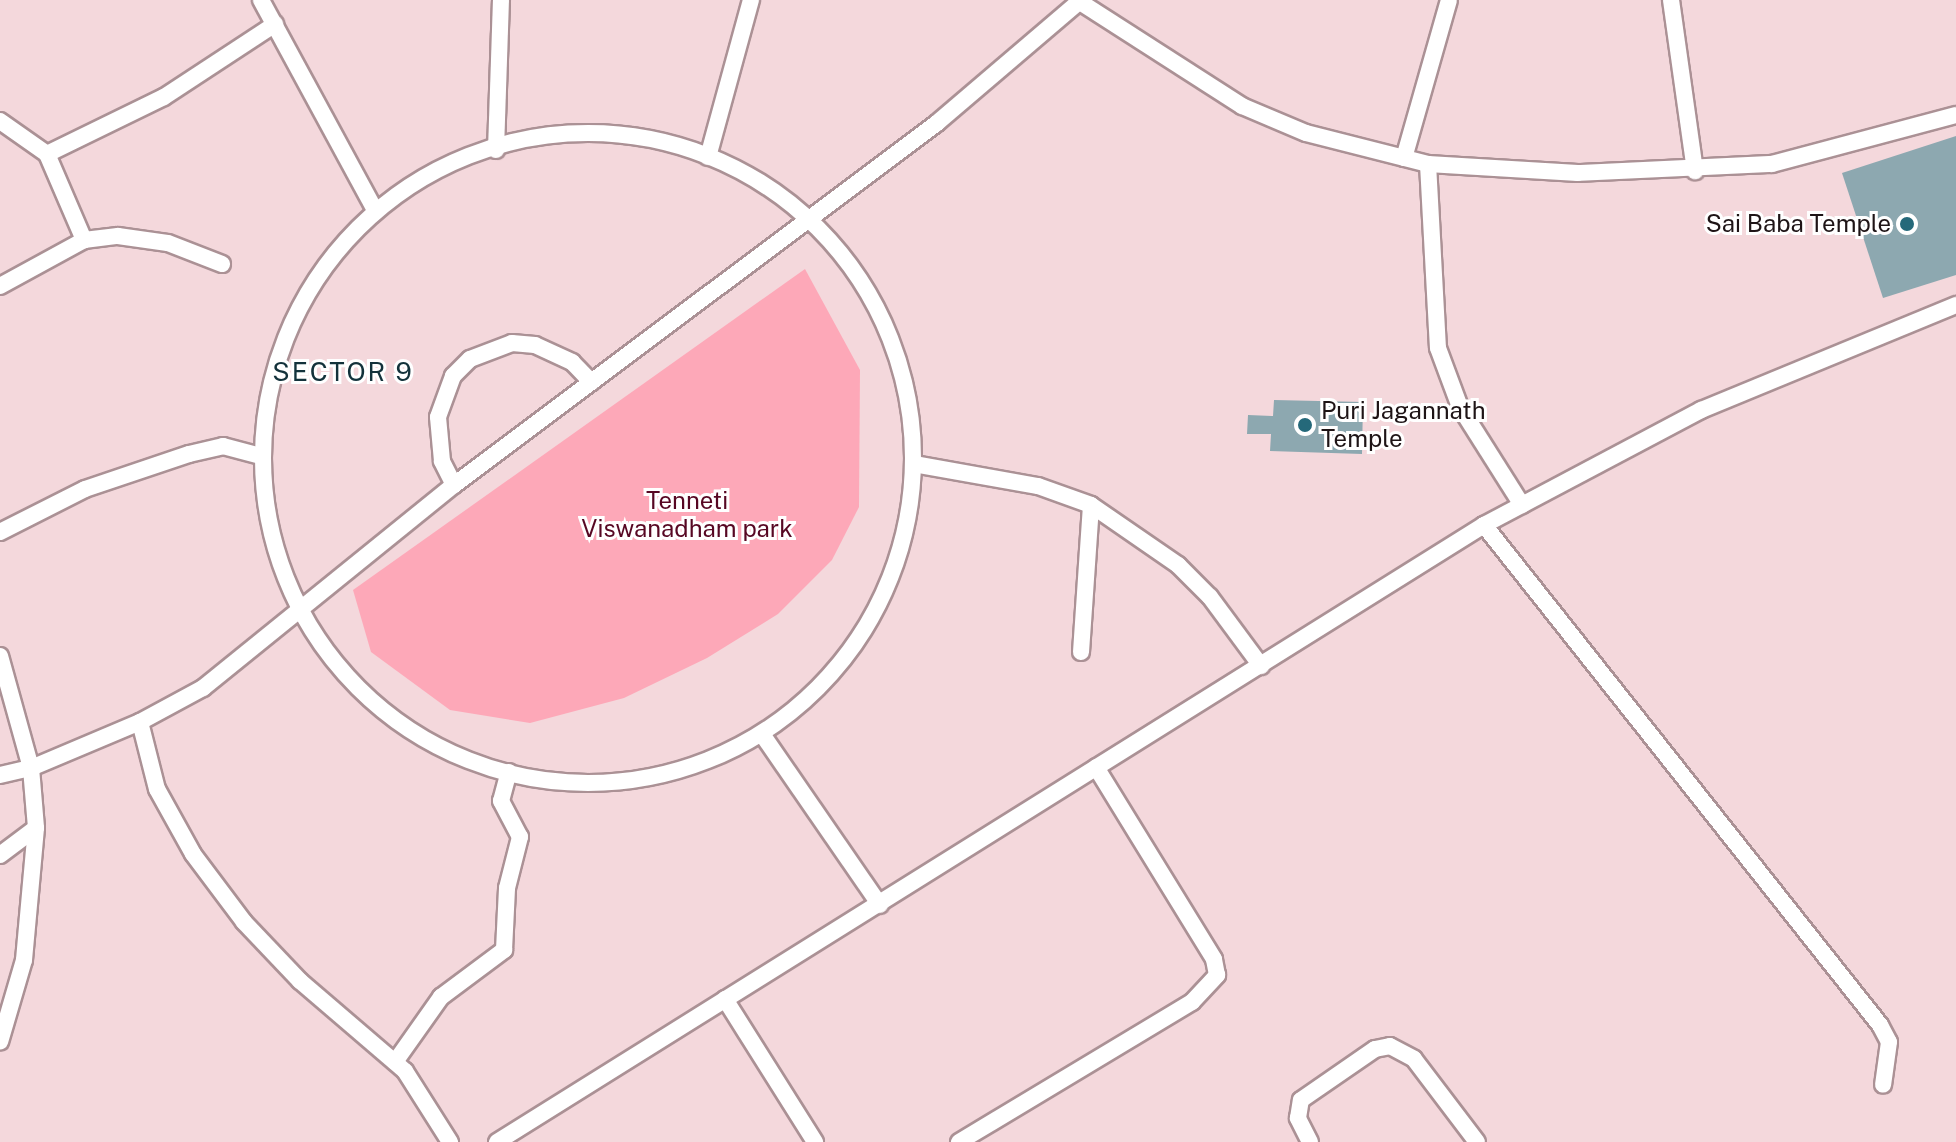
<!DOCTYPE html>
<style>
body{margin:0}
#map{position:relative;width:1956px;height:1142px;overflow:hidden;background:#f4d8dc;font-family:"Public Sans",sans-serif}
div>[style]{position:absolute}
.green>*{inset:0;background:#fda8b8}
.building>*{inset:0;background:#8da8b0}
.roads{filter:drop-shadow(2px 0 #ab9195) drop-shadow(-2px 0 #ab9195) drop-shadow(0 2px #ab9195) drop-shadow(0 -2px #ab9195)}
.minor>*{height:16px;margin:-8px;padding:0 8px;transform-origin:8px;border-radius:8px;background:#fff}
.minor>.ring{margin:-8px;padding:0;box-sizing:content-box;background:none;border:16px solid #fff;border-radius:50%}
.dots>*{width:22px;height:22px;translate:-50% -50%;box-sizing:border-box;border:4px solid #fff;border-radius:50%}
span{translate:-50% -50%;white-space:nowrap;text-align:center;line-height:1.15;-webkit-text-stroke:6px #fff;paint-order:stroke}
.poi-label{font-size:24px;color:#1e1416}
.right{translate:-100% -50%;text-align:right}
.left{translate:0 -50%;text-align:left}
.park-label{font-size:24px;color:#570723}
.neighbourhood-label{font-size:26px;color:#13323b;letter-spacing:2px}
</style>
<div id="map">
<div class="green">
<div style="clip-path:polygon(805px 269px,860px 370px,859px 507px,832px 560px,778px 614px,707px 658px,624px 698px,530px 723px,450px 710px,371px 652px,353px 590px)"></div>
</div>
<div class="building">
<div style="clip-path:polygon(1956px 136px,1956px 275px,1883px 298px,1842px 173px)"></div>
<div style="clip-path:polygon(1274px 400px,1363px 402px,1362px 454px,1270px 451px,1271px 434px,1247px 434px,1248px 415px,1273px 416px)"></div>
</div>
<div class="roads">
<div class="minor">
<div style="left:261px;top:0;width:237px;rotate:61.5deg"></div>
<div style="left:1077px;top:0;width:196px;rotate:32.7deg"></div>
<div style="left:1242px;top:106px;width:69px;rotate:22.9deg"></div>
<div style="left:1306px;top:133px;width:126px;rotate:14.3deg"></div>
<div style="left:1428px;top:164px;width:150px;rotate:3.4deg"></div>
<div style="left:1578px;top:173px;width:194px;rotate:-2.7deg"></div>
<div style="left:1772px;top:164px;width:190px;rotate:-14.9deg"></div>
<div style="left:1671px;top:0;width:173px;rotate:82deg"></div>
<div style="left:0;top:121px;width:57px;rotate:35.1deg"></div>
<div style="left:47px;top:154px;width:94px;rotate:66.7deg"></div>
<div class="ring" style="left:263px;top:133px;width:634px;height:634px"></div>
<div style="left:496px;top:150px;width:150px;rotate:-88.1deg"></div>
<div style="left:47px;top:154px;width:130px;rotate:-26deg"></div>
<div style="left:164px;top:97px;width:133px;rotate:-33.3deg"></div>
<div style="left:708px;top:157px;width:163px;rotate:-74.7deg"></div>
<div style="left:1404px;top:158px;width:164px;rotate:-74.1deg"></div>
<div style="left:1428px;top:164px;width:184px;rotate:86.9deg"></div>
<div style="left:1438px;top:348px;width:63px;rotate:69.6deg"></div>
<div style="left:1460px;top:407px;width:116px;rotate:57.7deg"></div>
<div style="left:0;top:286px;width:96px;rotate:-28.7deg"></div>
<div style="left:84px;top:240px;width:34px;rotate:-7deg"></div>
<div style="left:118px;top:236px;width:50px;rotate:8deg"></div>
<div style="left:168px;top:243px;width:58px;rotate:21.3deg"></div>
<div style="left:914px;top:464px;width:126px;rotate:10.1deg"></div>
<div style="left:1038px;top:486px;width:56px;rotate:19.7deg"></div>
<div style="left:1091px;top:505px;width:106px;rotate:34.6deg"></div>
<div style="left:1178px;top:565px;width:45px;rotate:45deg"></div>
<div style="left:1210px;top:597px;width:86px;rotate:53.5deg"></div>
<div style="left:454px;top:485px;width:27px;rotate:-117deg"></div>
<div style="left:442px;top:461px;width:44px;rotate:-95.2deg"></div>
<div style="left:438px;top:417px;width:44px;rotate:-69.9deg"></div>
<div style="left:453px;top:376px;width:24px;rotate:-45deg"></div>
<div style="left:470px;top:359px;width:45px;rotate:-20.9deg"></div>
<div style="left:512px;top:343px;width:23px;rotate:5deg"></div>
<div style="left:535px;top:345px;width:41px;rotate:24.7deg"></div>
<div style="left:572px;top:362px;width:28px;rotate:46deg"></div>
<div style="left:1484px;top:525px;width:638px;rotate:51.62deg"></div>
<div style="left:1880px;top:1025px;width:19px;rotate:62deg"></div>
<div style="left:1889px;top:1042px;width:43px;rotate:97.9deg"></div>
<div style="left:0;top:532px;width:95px;rotate:-26.8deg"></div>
<div style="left:85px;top:489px;width:110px;rotate:-18.6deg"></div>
<div style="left:189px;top:454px;width:35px;rotate:-13deg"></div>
<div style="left:223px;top:446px;width:39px;rotate:15deg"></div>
<div style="left:1081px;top:652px;width:147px;rotate:-86.1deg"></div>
<div style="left:0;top:656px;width:116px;rotate:74.5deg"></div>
<div style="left:31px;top:768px;width:60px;rotate:85.2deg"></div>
<div style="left:36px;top:828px;width:133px;rotate:95.2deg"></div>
<div style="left:24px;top:960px;width:85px;rotate:106.3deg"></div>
<div style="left:140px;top:722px;width:69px;rotate:75.8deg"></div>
<div style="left:157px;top:789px;width:74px;rotate:61deg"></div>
<div style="left:193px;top:854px;width:85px;rotate:53.1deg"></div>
<div style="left:244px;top:922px;width:81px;rotate:46.5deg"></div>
<div style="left:300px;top:981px;width:138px;rotate:40.6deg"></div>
<div style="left:405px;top:1071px;width:84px;rotate:57.6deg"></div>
<div style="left:764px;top:737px;width:204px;rotate:55.4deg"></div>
<div style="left:0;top:775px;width:32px;rotate:-13deg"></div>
<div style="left:31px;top:768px;width:118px;rotate:-22.9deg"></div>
<div style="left:140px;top:722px;width:72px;rotate:-28.4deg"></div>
<div style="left:203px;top:688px;width:323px;rotate:-39deg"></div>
<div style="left:454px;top:485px;width:604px;rotate:-36.85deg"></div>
<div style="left:937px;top:123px;width:189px;rotate:-40.5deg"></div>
<div style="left:0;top:855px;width:45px;rotate:-36.9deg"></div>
<div style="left:725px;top:999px;width:169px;rotate:57.8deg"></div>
<div style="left:395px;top:1062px;width:80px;rotate:-54.7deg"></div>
<div style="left:441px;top:997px;width:79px;rotate:-36.7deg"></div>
<div style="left:504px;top:950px;width:62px;rotate:-87.2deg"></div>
<div style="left:507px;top:888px;width:53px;rotate:-75.7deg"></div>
<div style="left:520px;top:837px;width:41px;rotate:-117.8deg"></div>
<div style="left:501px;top:801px;width:30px;rotate:-75deg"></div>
<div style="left:497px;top:1142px;width:1164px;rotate:-32.01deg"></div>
<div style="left:1484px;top:525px;width:246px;rotate:-27.9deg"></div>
<div style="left:1701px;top:410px;width:276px;rotate:-22.4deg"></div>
<div style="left:959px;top:1142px;width:272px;rotate:-31deg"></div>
<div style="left:1192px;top:1002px;width:37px;rotate:-47deg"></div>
<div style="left:1217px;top:975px;width:16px;rotate:-101deg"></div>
<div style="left:1214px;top:959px;width:225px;rotate:-121.6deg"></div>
<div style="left:1310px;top:1142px;width:27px;rotate:-117deg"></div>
<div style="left:1298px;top:1118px;width:18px;rotate:-81deg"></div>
<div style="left:1301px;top:1100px;width:90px;rotate:-34.6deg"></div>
<div style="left:1375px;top:1049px;width:15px;rotate:-11deg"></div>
<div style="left:1390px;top:1046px;width:27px;rotate:28deg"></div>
<div style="left:1414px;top:1059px;width:104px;rotate:52.8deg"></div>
</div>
</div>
<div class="dots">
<div style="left:1907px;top:224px;background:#25697a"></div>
<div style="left:1305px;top:425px;background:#25697a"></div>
</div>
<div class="poi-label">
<span class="right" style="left:1891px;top:224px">Sai Baba Temple</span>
<span class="left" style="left:1321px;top:425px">Puri Jagannath<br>Temple</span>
</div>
<div class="park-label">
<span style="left:687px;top:515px">Tenneti<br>Viswanadham park</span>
</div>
<div class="neighbourhood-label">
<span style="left:343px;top:372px">SECTOR 9</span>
</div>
</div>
